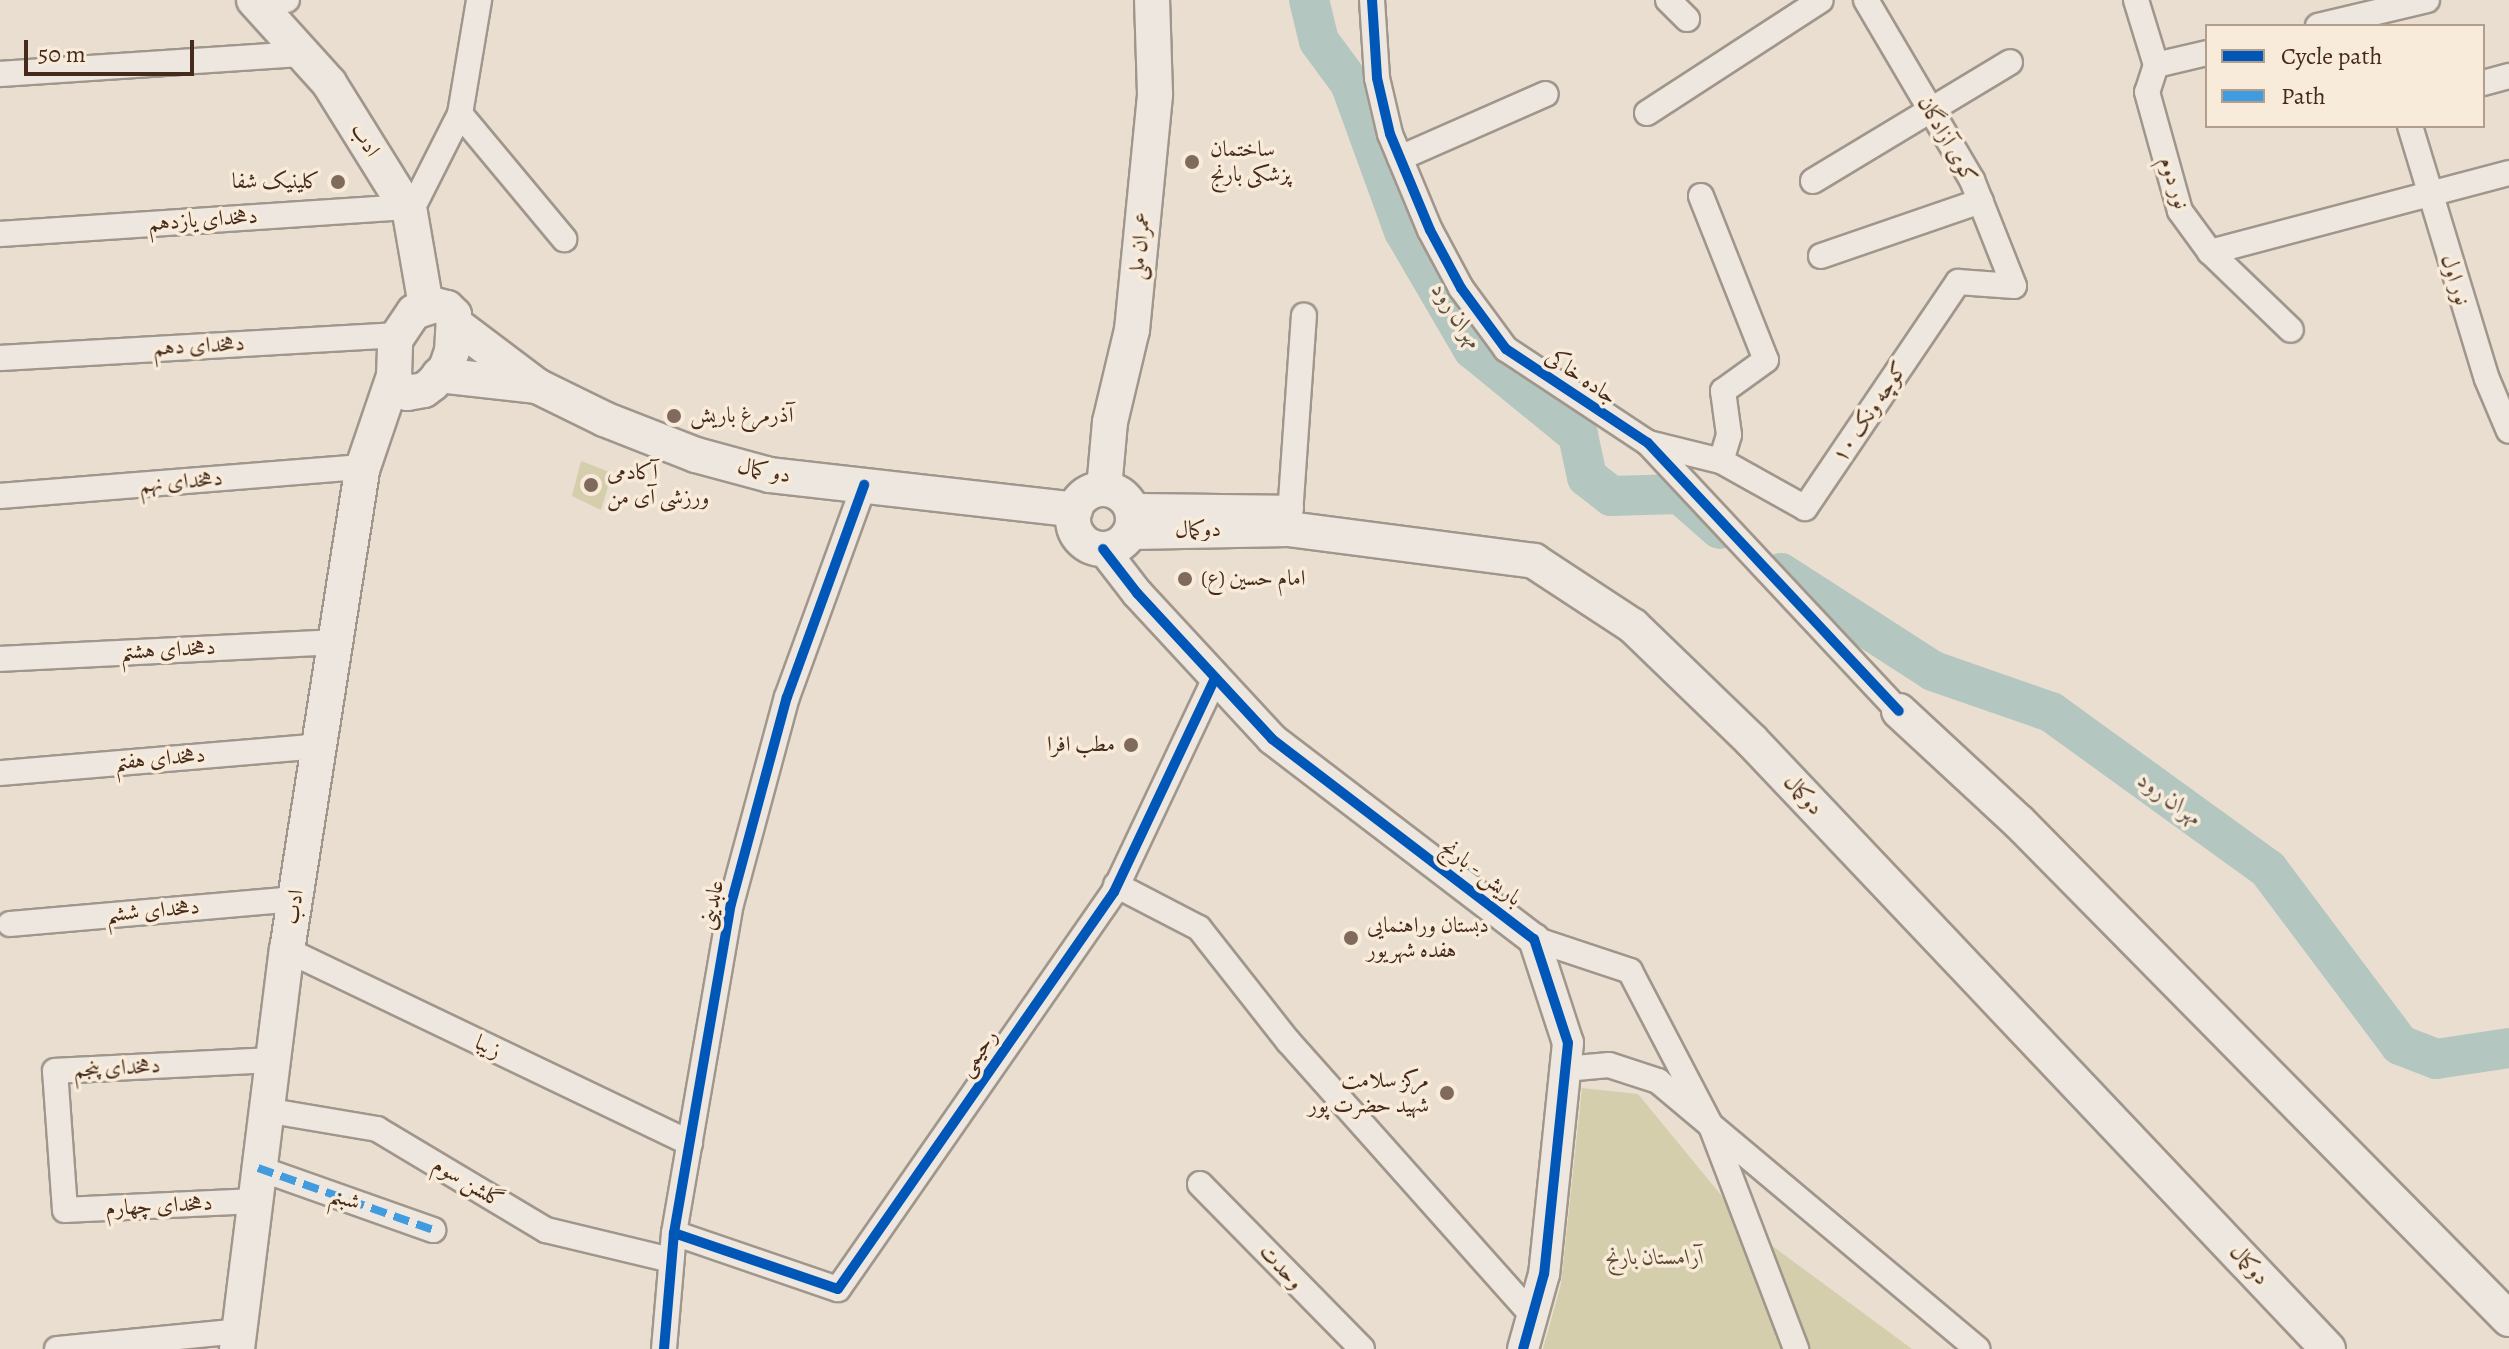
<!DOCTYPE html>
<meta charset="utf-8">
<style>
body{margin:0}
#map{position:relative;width:2509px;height:1349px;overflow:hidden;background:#e9decf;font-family:Alegreya,Amiri,serif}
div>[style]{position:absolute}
.green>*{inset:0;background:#d4ceac}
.river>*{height:40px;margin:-20px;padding:0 20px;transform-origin:20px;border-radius:20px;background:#b3c6c0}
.roads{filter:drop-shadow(2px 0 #a0968b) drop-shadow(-2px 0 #a0968b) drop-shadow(0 2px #a0968b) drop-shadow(0 -2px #a0968b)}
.minor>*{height:24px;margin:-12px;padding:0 12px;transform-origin:12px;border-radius:12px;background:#ede7e0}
.tertiary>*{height:30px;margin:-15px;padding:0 15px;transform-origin:15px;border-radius:15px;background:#ede7e0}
.secondary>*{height:34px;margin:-17px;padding:0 17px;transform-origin:17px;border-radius:17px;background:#ede7e0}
.secondary>.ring{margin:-17px;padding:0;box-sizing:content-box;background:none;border:34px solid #ede7e0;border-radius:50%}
.quiet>*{height:8px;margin-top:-4px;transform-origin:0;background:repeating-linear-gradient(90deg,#409cdf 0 16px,transparent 0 24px)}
.cycleway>*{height:10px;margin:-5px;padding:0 5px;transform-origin:5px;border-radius:5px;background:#0057b8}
.dots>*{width:22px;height:22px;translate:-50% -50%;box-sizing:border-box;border:4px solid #f8ebd9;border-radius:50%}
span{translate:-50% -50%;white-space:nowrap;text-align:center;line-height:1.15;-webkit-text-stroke:7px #f8ebd9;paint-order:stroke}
.street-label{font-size:22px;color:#462b1c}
.poi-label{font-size:22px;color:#462b1c}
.left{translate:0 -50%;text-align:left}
.right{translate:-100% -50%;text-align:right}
.park-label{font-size:22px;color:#5f4933;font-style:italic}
.water-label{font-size:24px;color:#5c4f43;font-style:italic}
.legend{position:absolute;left:2205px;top:24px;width:280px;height:104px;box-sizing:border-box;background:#f8ebd9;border:2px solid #b19e8d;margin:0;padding:10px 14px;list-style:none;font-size:24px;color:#462b1c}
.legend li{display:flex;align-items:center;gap:16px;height:40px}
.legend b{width:40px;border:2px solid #b19e8d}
.scale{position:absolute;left:24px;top:40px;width:170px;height:36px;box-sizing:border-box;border:4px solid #462b1c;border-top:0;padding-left:10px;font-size:24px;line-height:28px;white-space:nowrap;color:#462b1c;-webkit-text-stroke:6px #f8ebd9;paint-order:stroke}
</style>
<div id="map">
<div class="green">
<div style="clip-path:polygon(581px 461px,612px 473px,601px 510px,572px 496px)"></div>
<div style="clip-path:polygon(1582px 1088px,1638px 1094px,1748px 1228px,1912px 1349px,1543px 1349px,1561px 1284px)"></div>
</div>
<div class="river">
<div style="left:1309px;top:0;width:42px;rotate:76.3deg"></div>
<div style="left:1319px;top:41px;width:52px;rotate:53.6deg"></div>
<div style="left:1350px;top:83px;width:158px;rotate:70deg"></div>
<div style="left:1404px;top:231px;width:137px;rotate:59.7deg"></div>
<div style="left:1473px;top:349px;width:136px;rotate:39.3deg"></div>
<div style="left:1578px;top:435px;width:43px;rotate:77.9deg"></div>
<div style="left:1587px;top:477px;width:31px;rotate:38deg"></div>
<div style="left:1611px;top:496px;width:69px;rotate:-1.7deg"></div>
<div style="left:1680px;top:494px;width:53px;rotate:41.2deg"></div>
<div style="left:1781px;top:573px;width:181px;rotate:32.8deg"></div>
<div style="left:1933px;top:671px;width:125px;rotate:19.2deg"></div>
<div style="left:2051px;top:712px;width:268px;rotate:35.9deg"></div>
<div style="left:2268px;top:869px;width:220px;rotate:53.1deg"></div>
<div style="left:2400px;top:1045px;width:39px;rotate:21deg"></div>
<div style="left:2436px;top:1059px;width:74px;rotate:-8.6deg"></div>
</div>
<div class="roads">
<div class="minor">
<div style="left:1372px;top:0;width:78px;rotate:86.3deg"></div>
<div style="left:1377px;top:78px;width:57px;rotate:76.9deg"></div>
<div style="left:1390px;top:134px;width:104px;rotate:67.4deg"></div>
<div style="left:1430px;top:230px;width:66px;rotate:61.9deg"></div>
<div style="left:1461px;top:288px;width:76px;rotate:53.6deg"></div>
<div style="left:1506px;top:349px;width:170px;rotate:33.5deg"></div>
<div style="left:1648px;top:443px;width:367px;rotate:46.9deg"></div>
<div style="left:1668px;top:0;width:27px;rotate:45deg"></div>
<div style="left:2136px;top:0;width:68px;rotate:72.9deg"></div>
<div style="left:2156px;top:65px;width:28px;rotate:108deg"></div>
<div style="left:2147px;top:92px;width:123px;rotate:74.5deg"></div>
<div style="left:2180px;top:211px;width:51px;rotate:53.8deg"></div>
<div style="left:2210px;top:252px;width:112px;rotate:43.9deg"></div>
<div style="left:255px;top:2px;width:32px;rotate:-4deg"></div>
<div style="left:2318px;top:26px;width:112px;rotate:-13.4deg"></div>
<div style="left:2156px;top:65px;width:52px;rotate:-13.2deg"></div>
<div style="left:0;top:74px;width:304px;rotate:-3.8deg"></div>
<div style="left:2483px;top:83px;width:27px;rotate:-15deg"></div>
<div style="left:1647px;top:113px;width:207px;rotate:-33deg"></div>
<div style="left:460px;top:114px;width:163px;rotate:50.2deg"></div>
<div style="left:2410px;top:126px;width:264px;rotate:73.1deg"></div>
<div style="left:2487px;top:379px;width:56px;rotate:67.1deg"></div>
<div style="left:1400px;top:158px;width:159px;rotate:-23.7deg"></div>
<div style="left:1813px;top:181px;width:230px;rotate:-31.1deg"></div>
<div style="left:1701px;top:196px;width:176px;rotate:68.4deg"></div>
<div style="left:1766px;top:360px;width:53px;rotate:144.2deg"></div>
<div style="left:1723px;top:391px;width:44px;rotate:82.2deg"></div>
<div style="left:1729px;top:435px;width:27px;rotate:107deg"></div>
<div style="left:410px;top:213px;width:111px;rotate:-63.2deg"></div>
<div style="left:460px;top:114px;width:116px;rotate:-80.5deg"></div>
<div style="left:0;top:234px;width:407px;rotate:-3.8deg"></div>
<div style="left:2210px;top:252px;width:309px;rotate:-14.8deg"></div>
<div style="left:1821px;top:256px;width:169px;rotate:-19deg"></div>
<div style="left:0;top:358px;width:400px;rotate:-3.3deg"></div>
<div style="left:1648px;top:443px;width:75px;rotate:13.9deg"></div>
<div style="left:1721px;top:461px;width:96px;rotate:29.2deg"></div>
<div style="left:1805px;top:508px;width:273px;rotate:-55.9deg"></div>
<div style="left:1958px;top:282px;width:56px;rotate:4.1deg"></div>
<div style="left:2014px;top:286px;width:114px;rotate:-111.6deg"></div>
<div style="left:1972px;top:180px;width:209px;rotate:-120.5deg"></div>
<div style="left:0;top:496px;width:364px;rotate:-4.6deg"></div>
<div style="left:1131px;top:506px;width:160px;rotate:0.7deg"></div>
<div style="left:1289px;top:529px;width:214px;rotate:-86deg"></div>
<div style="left:0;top:659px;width:336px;rotate:-2.9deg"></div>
<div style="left:0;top:773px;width:321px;rotate:-4.8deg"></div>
<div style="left:1116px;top:885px;width:93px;rotate:27.4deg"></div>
<div style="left:1199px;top:928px;width:144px;rotate:51.8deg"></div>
<div style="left:1288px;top:1041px;width:367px;rotate:48.3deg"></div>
<div style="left:10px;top:924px;width:286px;rotate:-5deg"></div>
<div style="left:1534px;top:939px;width:101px;rotate:18.4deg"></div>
<div style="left:1630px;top:971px;width:175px;rotate:62.4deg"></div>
<div style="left:1711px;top:1126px;width:239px;rotate:69.1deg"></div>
<div style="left:287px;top:950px;width:447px;rotate:25.6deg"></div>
<div style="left:1565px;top:1069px;width:44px;rotate:-5.2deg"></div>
<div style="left:1609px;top:1065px;width:52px;rotate:18.1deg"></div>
<div style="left:1658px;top:1081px;width:417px;rotate:40deg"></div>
<div style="left:265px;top:1110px;width:114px;rotate:9.6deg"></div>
<div style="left:377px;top:1129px;width:197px;rotate:30.9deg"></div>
<div style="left:546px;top:1230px;width:129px;rotate:13.5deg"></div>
<div style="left:258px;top:1168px;width:186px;rotate:19.5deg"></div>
<div style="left:1200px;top:1184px;width:231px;rotate:45.5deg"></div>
<div style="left:254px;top:1201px;width:189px;rotate:177.3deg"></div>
<div style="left:65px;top:1210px;width:139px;rotate:-94.1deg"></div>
<div style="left:55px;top:1071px;width:216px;rotate:-2.9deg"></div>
<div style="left:674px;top:1233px;width:173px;rotate:18.9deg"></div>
<div style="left:838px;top:1289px;width:484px;rotate:-55.2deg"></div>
<div style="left:1114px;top:892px;width:237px;rotate:-64.7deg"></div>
<div style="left:57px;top:1349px;width:184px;rotate:-5.6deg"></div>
<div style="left:664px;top:1349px;width:116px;rotate:-85.1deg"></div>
<div style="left:674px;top:1233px;width:334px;rotate:-80.2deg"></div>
<div style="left:731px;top:904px;width:214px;rotate:-74.9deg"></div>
<div style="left:787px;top:697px;width:226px;rotate:-70deg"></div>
</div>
<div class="tertiary">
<div style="left:1103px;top:549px;width:56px;rotate:52.3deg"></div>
<div style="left:1137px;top:593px;width:199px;rotate:47.2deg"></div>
<div style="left:1272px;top:739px;width:330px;rotate:37.4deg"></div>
<div style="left:1534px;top:939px;width:109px;rotate:71.9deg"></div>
<div style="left:1568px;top:1043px;width:232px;rotate:95.9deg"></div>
<div style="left:1544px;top:1274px;width:78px;rotate:105.6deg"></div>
</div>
<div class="secondary">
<div style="left:254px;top:0;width:112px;rotate:47.9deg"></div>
<div style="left:329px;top:83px;width:153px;rotate:58.1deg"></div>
<div style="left:410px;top:213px;width:94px;rotate:80.2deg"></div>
<div style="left:435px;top:305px;width:12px;rotate:14deg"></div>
<div style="left:447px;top:308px;width:10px;rotate:45deg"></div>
<div style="left:454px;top:315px;width:36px;rotate:93deg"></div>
<div style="left:452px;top:351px;width:18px;rotate:109deg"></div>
<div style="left:446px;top:368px;width:21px;rotate:131deg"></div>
<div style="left:432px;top:384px;width:10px;rotate:143deg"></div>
<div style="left:424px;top:390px;width:17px;rotate:170deg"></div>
<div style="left:407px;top:393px;width:11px;rotate:-146deg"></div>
<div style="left:398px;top:387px;width:12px;rotate:-110deg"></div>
<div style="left:394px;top:376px;width:36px;rotate:-88deg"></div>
<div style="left:395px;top:340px;width:34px;rotate:-56deg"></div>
<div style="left:414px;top:312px;width:22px;rotate:-18deg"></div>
<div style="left:455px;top:324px;width:103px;rotate:37.1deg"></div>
<div style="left:537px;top:386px;width:75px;rotate:26.2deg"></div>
<div style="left:604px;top:419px;width:99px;rotate:21.4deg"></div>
<div style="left:696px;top:455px;width:77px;rotate:15.1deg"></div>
<div style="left:770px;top:475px;width:307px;rotate:6.5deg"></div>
<div style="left:439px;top:375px;width:99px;rotate:6.4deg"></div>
<div style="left:1104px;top:489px;width:67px;rotate:-84.9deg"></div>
<div style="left:1110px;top:422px;width:95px;rotate:-76.6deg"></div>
<div style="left:1132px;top:330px;width:237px;rotate:-84.4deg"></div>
<div style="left:1155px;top:94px;width:94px;rotate:-91.8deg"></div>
<div class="ring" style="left:1073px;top:489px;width:26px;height:26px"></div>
<div style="left:1131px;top:532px;width:158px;rotate:-1.1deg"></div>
<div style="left:1289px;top:529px;width:247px;rotate:7.4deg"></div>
<div style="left:1534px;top:561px;width:118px;rotate:33.3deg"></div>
<div style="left:1633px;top:626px;width:164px;rotate:44deg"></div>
<div style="left:1751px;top:740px;width:839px;rotate:46.55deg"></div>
<div style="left:1899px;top:711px;width:163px;rotate:42.8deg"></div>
<div style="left:2019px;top:822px;width:698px;rotate:45.41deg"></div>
<div style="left:237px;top:1349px;width:402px;rotate:-82.9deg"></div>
<div style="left:287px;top:950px;width:489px;rotate:-81.1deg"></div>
<div style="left:363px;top:467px;width:96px;rotate:-71.2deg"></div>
</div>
</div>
<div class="quiet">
<div style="left:258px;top:1168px;width:186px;rotate:19.5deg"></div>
</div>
<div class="cycleway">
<div style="left:1372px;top:0;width:78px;rotate:86.3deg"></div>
<div style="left:1377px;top:78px;width:57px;rotate:76.9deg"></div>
<div style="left:1390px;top:134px;width:104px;rotate:67.4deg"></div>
<div style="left:1430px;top:230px;width:66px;rotate:61.9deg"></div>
<div style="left:1461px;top:288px;width:76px;rotate:53.6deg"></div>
<div style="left:1506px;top:349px;width:170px;rotate:33.5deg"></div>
<div style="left:1648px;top:443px;width:367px;rotate:46.9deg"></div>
<div style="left:1103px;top:549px;width:56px;rotate:52.3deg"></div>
<div style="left:1137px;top:593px;width:199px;rotate:47.2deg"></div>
<div style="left:1272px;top:739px;width:330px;rotate:37.4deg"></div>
<div style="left:1534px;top:939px;width:109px;rotate:71.9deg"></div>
<div style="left:1568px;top:1043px;width:232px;rotate:95.9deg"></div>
<div style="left:1544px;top:1274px;width:78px;rotate:105.6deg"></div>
<div style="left:674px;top:1233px;width:173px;rotate:18.9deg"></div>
<div style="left:838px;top:1289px;width:484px;rotate:-55.2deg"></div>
<div style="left:1114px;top:892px;width:237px;rotate:-64.7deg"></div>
<div style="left:664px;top:1349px;width:116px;rotate:-85.1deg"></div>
<div style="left:674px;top:1233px;width:334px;rotate:-80.2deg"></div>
<div style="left:731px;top:904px;width:214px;rotate:-74.9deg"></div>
<div style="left:787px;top:697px;width:226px;rotate:-70deg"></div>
</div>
<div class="dots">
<div style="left:1192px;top:162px;background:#7f6a5b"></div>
<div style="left:338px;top:182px;background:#7f6a5b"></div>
<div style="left:674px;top:416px;background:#7f6a5b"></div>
<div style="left:591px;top:485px;background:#7f6a5b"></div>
<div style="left:1185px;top:579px;background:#7f6a5b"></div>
<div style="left:1131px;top:745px;background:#7f6a5b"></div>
<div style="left:1351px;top:938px;background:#7f6a5b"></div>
<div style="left:1447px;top:1093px;background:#7f6a5b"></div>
</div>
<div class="street-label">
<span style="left:365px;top:140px;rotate:58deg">ادب</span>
<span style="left:1947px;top:140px;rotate:60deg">کوی آزادگان</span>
<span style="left:2174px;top:183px;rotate:72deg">نور دوم</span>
<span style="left:203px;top:220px;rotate:-4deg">دهخدای یازدهم</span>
<span style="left:1140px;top:246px;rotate:-84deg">عمران ملی</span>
<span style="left:2455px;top:280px;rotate:72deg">نور اول</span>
<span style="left:199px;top:346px;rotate:-3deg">دهخدای دهم</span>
<span style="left:1581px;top:377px;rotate:34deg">جاده خاکی</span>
<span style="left:1870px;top:412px;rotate:-56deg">کوچه ونک ۱۰</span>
<span style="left:764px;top:471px;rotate:11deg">دو کمال</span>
<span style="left:181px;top:482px;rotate:-5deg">دهخدای نهم</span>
<span style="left:1198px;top:530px;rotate:-1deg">دوکمال</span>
<span style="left:168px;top:650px;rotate:-3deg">دهخدای هشتم</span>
<span style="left:160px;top:759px;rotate:-5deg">دهخدای هفتم</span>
<span style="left:1803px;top:795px;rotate:47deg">دوکمال</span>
<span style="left:1481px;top:873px;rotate:37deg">باریش - بارنج</span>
<span style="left:712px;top:905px;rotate:-78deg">عابدینی</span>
<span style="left:294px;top:907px;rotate:-81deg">ادب</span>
<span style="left:153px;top:911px;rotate:-5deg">دهخدای ششم</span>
<span style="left:488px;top:1047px;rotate:26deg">زیبا</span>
<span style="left:978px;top:1053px;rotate:-55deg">رحیمی</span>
<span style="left:117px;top:1068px;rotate:-3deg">دهخدای پنجم</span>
<span style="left:468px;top:1183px;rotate:31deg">گلشن سوم</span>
<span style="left:345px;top:1199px;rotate:19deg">شبنم</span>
<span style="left:159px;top:1206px;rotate:-3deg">دهخدای چهارم</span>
<span style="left:2249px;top:1265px;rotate:47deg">دوکمال</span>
<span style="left:1281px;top:1267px;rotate:46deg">وحدت</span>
</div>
<div class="poi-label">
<span class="left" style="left:1210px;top:162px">ساختمان<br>پزشکی بارنج</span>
<span class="right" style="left:320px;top:182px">کلینیک شفا</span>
<span class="left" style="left:690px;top:416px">آذرمرغ باریش</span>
<span class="left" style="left:607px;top:485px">آکادمی<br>ورزشی آی من</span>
<span class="left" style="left:1201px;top:579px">امام حسین (ع)</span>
<span class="right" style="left:1115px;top:745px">مطب افرا</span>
<span class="left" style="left:1367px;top:938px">دبستان وراهنمایی<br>هفده شهریور</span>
<span class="right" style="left:1429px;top:1093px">مرکز سلامت<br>شهید حضرت پور</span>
</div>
<div class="park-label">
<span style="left:1655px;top:1258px">آرامستان بارنج</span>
</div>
<div class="water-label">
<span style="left:1457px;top:316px;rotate:57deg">مهران رود</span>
<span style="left:2170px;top:799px;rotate:36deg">مهران رود</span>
</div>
<ul class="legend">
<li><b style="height:10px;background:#0057b8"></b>Cycle path</li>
<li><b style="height:10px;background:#409cdf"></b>Path</li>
</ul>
<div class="scale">50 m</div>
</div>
